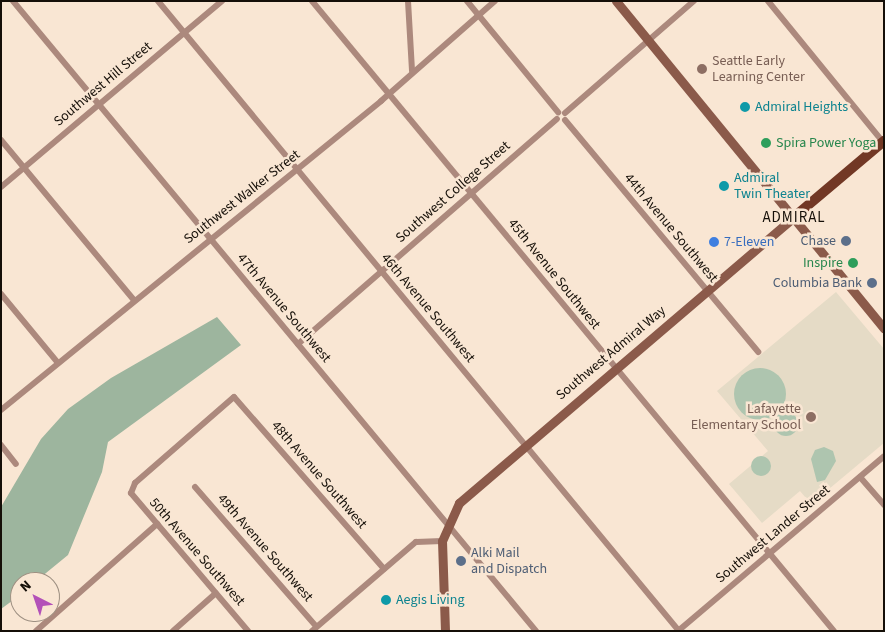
<!DOCTYPE html>
<style>
body{margin:0}
#map{position:relative;width:885px;height:632px;overflow:hidden;background:#f9e6d3;font-family:"Source Sans 3",sans-serif}
div>[style]{position:absolute}
.education>*{inset:0;background:#e5dbc6}
.green>*{inset:0;background:#aec5af}
.round{border-radius:50%}
.forest>*{inset:0;background:#9db59e}
.minor>*{height:6px;margin:-3px;padding:0 3px;transform-origin:3px;border-radius:3px;background:#ac897d}
.secondary>*{height:9px;margin:-4.5px;padding:0 4.5px;transform-origin:4.5px;border-radius:4.5px;background:#8b5a4a}
.primary>*{height:10px;margin:-5px;padding:0 5px;transform-origin:5px;border-radius:5px;background:#723825}
.dots>*{width:14px;height:14px;translate:-50% -50%;box-sizing:border-box;border:2px solid #f9e6d3;border-radius:50%}
span{translate:-50% -50%;white-space:nowrap;text-align:center;line-height:1.15;-webkit-text-stroke:5px #f9e6d3;paint-order:stroke}
.education-label{font-size:14px;color:#785e54}
.left{translate:0 -50%;text-align:left}
.right{translate:-100% -50%;text-align:right}
.street-label{font-size:14px;color:#150f08}
.culture-label{font-size:14px;color:#0d838f}
.leisure-label{font-size:14px;color:#27864d}
.service-label{font-size:14px;color:#4e5e75}
.shop-label{font-size:14px;color:#366cbe}
.neighbourhood-label{font-size:15px;color:#150f08;letter-spacing:1px}
.frame{position:absolute;inset:0;border:2px solid #150f08;pointer-events:none}
.north{position:absolute;left:10px;top:572px;width:50px;height:50px;box-sizing:border-box;background:#f9e6d3;border:1px solid #9e9082;border-radius:50%;rotate:319deg;font-size:14px;font-weight:700;line-height:20px;text-align:center;color:#150f08}
.north::after{content:'';display:block;margin:auto;width:18px;height:22px;background:#b351b8;clip-path:polygon(50% 0,100% 100%,50% 72%,0 100%)}
</style>
<div id="map">
<div class="education">
<div style="clip-path:polygon(836px 292px,884px 349px,884px 443px,811px 504px,800px 491px,762px 523px,729px 484px,768px 451px,717px 391px)"></div>
</div>
<div class="green">
<div class="round" style="left:734px;top:368px;width:52px;height:52px"></div>
<div class="round" style="left:774px;top:412px;width:24px;height:24px"></div>
<div style="clip-path:polygon(824px 447px,833px 451px,836px 461px,825px 480px,817px 482px,811px 459px,815px 450px)"></div>
<div class="round" style="left:751px;top:456px;width:20px;height:20px"></div>
</div>
<div class="forest">
<div style="clip-path:polygon(217px 317px,241px 345px,108px 442px,102px 472px,68px 555px,35px 582px,20px 582px,20px 595px,1px 609px,1px 507px,41px 439px,68px 409px,111px 378px)"></div>
</div>
<div class="minor">
<div style="left:13px;top:1px;width:819px;rotate:50.3deg"></div>
<div style="left:158px;top:1px;width:818px;rotate:50.41deg"></div>
<div style="left:312px;top:1px;width:818px;rotate:50.36deg"></div>
<div style="left:408px;top:1px;width:70px;rotate:86.7deg"></div>
<div style="left:467px;top:1px;width:144px;rotate:50.7deg"></div>
<div style="left:768px;top:1px;width:183px;rotate:50.8deg"></div>
<div style="left:565px;top:113px;width:171px;rotate:-41deg"></div>
<div style="left:565px;top:120px;width:302px;rotate:50.2deg"></div>
<div style="left:1px;top:140px;width:208px;rotate:50.3deg"></div>
<div style="left:1px;top:187px;width:289px;rotate:-40.1deg"></div>
<div style="left:1px;top:294px;width:89px;rotate:50.4deg"></div>
<div style="left:298px;top:344px;width:343px;rotate:-41deg"></div>
<div style="left:1px;top:410px;width:490px;rotate:-39.1deg"></div>
<div style="left:381px;top:101px;width:152px;rotate:-41.3deg"></div>
<div style="left:1px;top:445px;width:24px;rotate:52deg"></div>
<div style="left:860px;top:477px;width:37px;rotate:49deg"></div>
<div style="left:195px;top:487px;width:184px;rotate:49deg"></div>
<div style="left:36px;top:631px;width:162px;rotate:-41.5deg"></div>
<div style="left:173px;top:631px;width:57px;rotate:-41.5deg"></div>
<div style="left:248px;top:631px;width:181px;rotate:-130.3deg"></div>
<div style="left:131px;top:493px;width:11px;rotate:-68deg"></div>
<div style="left:135px;top:483px;width:131px;rotate:-41deg"></div>
<div style="left:234px;top:397px;width:228px;rotate:48.9deg"></div>
<div style="left:312px;top:631px;width:137px;rotate:-40.6deg"></div>
<div style="left:416px;top:542px;width:26px;rotate:-2deg"></div>
<div style="left:678px;top:631px;width:270px;rotate:-40.3deg"></div>
</div>
<div class="secondary">
<div style="left:616px;top:1px;width:423px;rotate:50.7deg"></div>
<div style="left:445px;top:631px;width:90px;rotate:-91.9deg"></div>
<div style="left:442px;top:541px;width:42px;rotate:-65.9deg"></div>
<div style="left:459px;top:503px;width:440px;rotate:-40.5deg"></div>
</div>
<div class="primary">
<div style="left:794px;top:217px;width:118px;rotate:-40.2deg"></div>
</div>
<div class="dots">
<div style="left:702px;top:69px;background:#8d6e63"></div>
<div style="left:745px;top:107px;background:#0f9aa8"></div>
<div style="left:766px;top:143px;background:#2e9e5b"></div>
<div style="left:724px;top:186px;background:#0f9aa8"></div>
<div style="left:846px;top:241px;background:#5c6f8a"></div>
<div style="left:714px;top:242px;background:#3f7fe0"></div>
<div style="left:853px;top:263px;background:#2e9e5b"></div>
<div style="left:872px;top:283px;background:#5c6f8a"></div>
<div style="left:811px;top:417px;background:#8d6e63"></div>
<div style="left:461px;top:561px;background:#5c6f8a"></div>
<div style="left:386px;top:600px;background:#0f9aa8"></div>
</div>
<div class="education-label">
<span class="left" style="left:712px;top:69px">Seattle Early<br>Learning Center</span>
<span class="right" style="left:801px;top:417px">Lafayette<br>Elementary School</span>
</div>
<div class="street-label">
<span style="left:103px;top:84px;rotate:-40deg">Southwest Hill Street</span>
<span style="left:453px;top:192px;rotate:-41deg">Southwest College Street</span>
<span style="left:242px;top:197px;rotate:-38deg">Southwest Walker Street</span>
<span style="left:671px;top:228px;rotate:50deg">44th Avenue Southwest</span>
<span style="left:554px;top:274px;rotate:51deg">45th Avenue Southwest</span>
<span style="left:284px;top:308px;rotate:50deg">47th Avenue Southwest</span>
<span style="left:428px;top:308px;rotate:50deg">46th Avenue Southwest</span>
<span style="left:611px;top:353px;rotate:-40deg">Southwest Admiral Way</span>
<span style="left:319px;top:475px;rotate:49deg">48th Avenue Southwest</span>
<span style="left:773px;top:534px;rotate:-40deg">Southwest Lander Street</span>
<span style="left:265px;top:548px;rotate:49deg">49th Avenue Southwest</span>
<span style="left:197px;top:552px;rotate:49deg">50th Avenue Southwest</span>
</div>
<div class="culture-label">
<span class="left" style="left:755px;top:107px">Admiral Heights</span>
<span class="left" style="left:734px;top:186px">Admiral<br>Twin Theater</span>
<span class="left" style="left:396px;top:600px">Aegis Living</span>
</div>
<div class="leisure-label">
<span class="left" style="left:776px;top:143px">Spira Power Yoga</span>
<span class="right" style="left:843px;top:263px">Inspire</span>
</div>
<div class="service-label">
<span class="right" style="left:836px;top:241px">Chase</span>
<span class="right" style="left:862px;top:283px">Columbia Bank</span>
<span class="left" style="left:471px;top:561px">Alki Mail<br>and Dispatch</span>
</div>
<div class="shop-label">
<span class="left" style="left:724px;top:242px">7-Eleven</span>
</div>
<div class="neighbourhood-label">
<span style="left:794px;top:218px">ADMIRAL</span>
</div>
<div class="frame"></div>
<div class="north">N</div>
</div>
